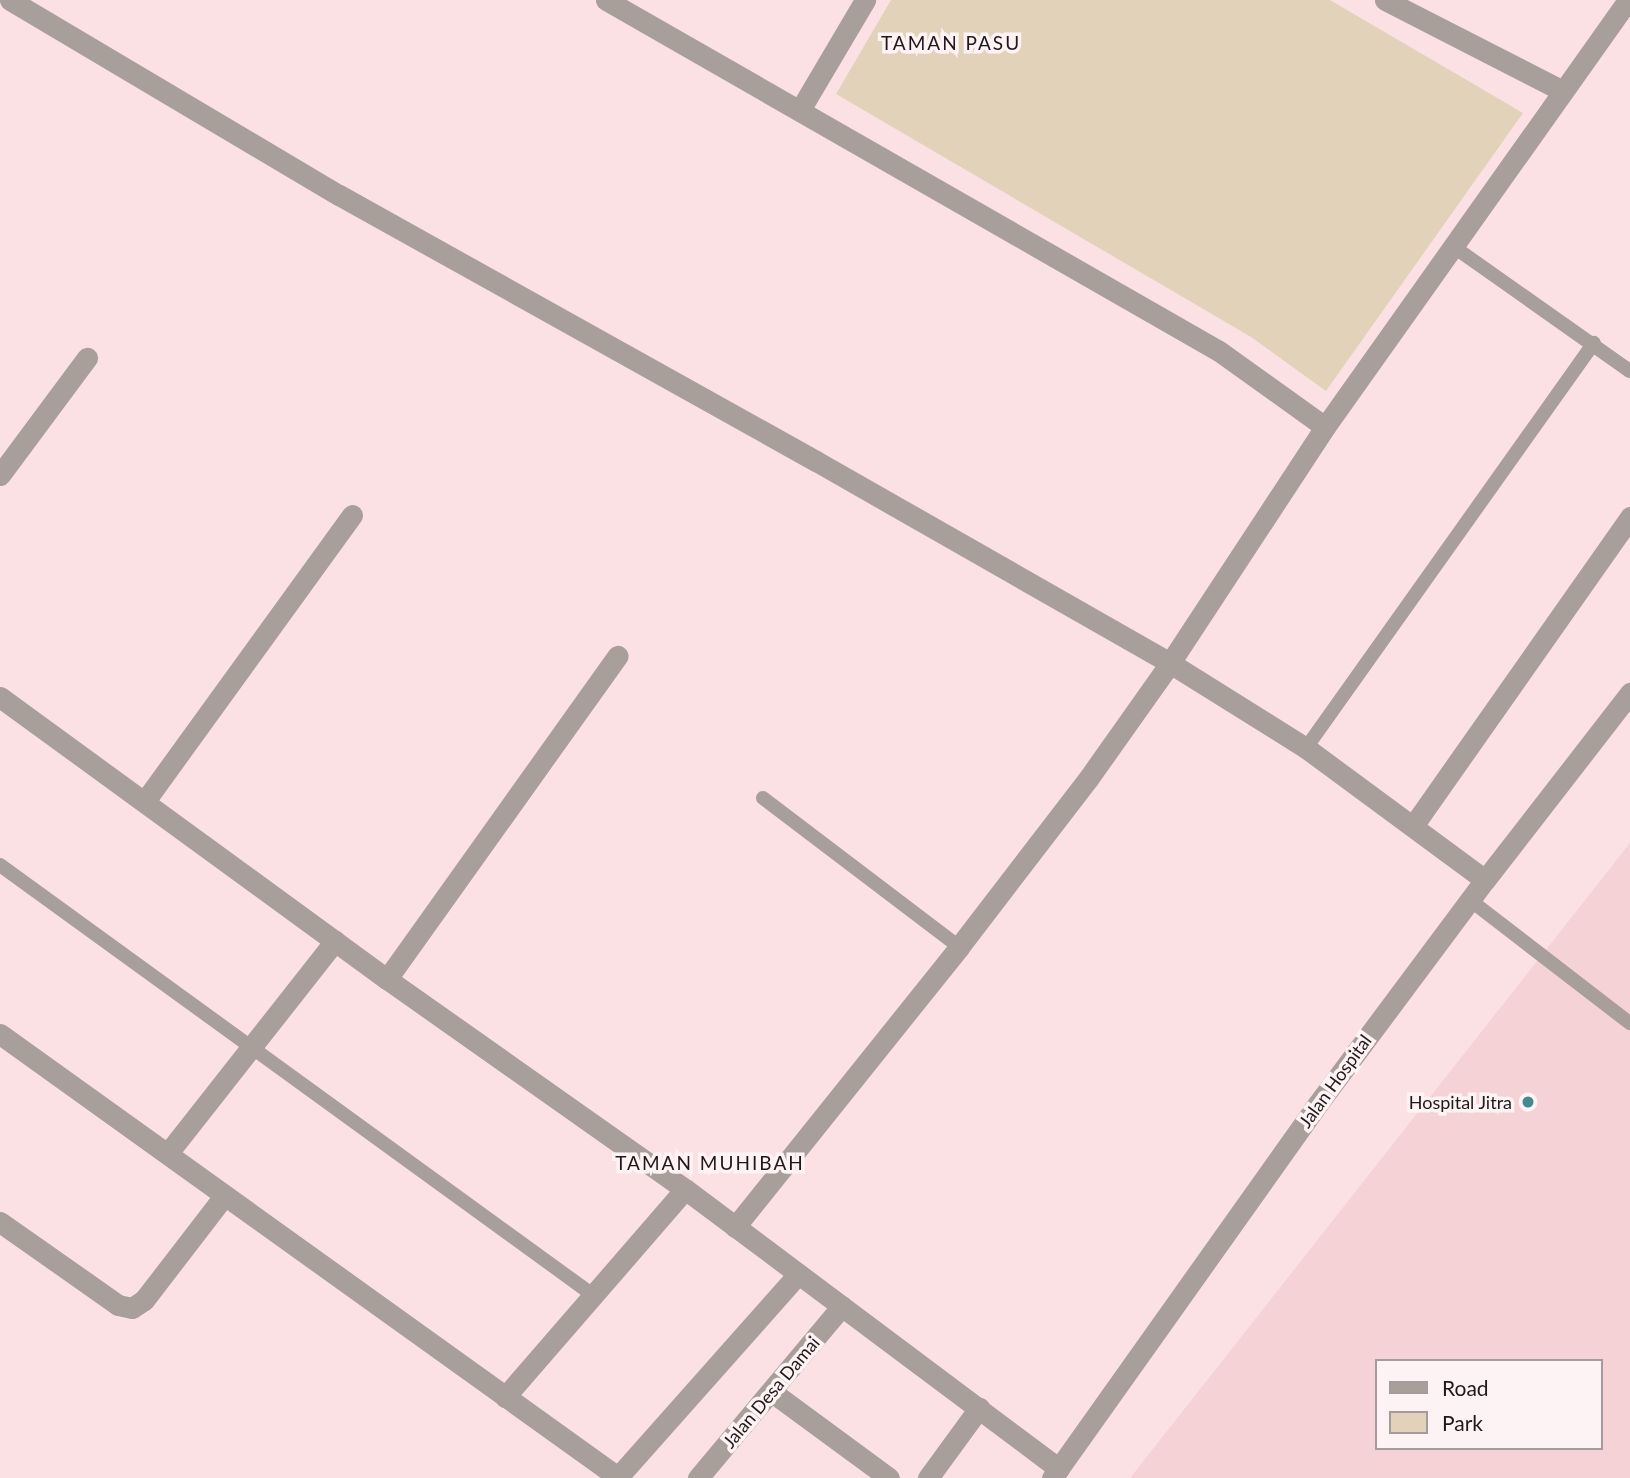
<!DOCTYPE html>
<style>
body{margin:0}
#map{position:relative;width:1630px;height:1478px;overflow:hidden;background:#fce1e4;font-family:Lato,sans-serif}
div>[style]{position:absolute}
.built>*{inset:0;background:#f5d2d5}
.green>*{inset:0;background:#e2d2ba}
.service>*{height:14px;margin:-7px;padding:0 7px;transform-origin:7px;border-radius:7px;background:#a99f9a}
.minor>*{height:21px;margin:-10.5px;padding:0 10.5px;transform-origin:10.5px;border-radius:10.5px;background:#a99f9a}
.tertiary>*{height:21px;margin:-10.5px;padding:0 10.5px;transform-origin:10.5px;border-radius:10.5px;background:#a99f9a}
.dots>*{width:19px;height:19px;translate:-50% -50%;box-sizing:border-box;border:4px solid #fef3f4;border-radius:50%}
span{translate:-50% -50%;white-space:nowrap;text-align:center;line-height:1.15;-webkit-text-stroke:7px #fef3f4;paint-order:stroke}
.street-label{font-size:18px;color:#211819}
.poi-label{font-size:18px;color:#211819}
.right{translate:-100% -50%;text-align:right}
.neighbourhood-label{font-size:19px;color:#211819;letter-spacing:2px}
.legend{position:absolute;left:1375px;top:1359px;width:228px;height:91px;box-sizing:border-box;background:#fef3f4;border:2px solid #a69b9c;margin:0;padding:9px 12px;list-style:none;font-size:21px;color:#211819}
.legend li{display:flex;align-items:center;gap:14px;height:35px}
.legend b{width:35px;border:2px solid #a69b9c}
</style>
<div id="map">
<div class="built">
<div style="clip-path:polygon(evenodd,1630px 843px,1630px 1478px,1130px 1478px,1630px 843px,1376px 1361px,1600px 1361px,1600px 1448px,1376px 1448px,1376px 1361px)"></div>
</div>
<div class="green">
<div style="clip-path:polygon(891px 0,1330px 0,1523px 113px,1326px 391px,1251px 337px,836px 94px)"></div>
</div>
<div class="service">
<div style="left:1454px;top:247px;width:215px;rotate:35.2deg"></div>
<div style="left:1306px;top:748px;width:497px;rotate:-54.6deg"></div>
<div style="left:763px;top:798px;width:246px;rotate:37.2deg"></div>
<div style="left:0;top:865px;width:732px;rotate:35.95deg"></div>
<div style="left:1470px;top:900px;width:202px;rotate:37.6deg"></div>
</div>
<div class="minor">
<div style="left:10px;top:0;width:382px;rotate:30.7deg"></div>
<div style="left:339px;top:195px;width:546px;rotate:29.15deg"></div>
<div style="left:816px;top:461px;width:408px;rotate:29.7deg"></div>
<div style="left:1170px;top:663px;width:160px;rotate:32deg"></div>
<div style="left:1306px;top:748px;width:222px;rotate:36.4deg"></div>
<div style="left:606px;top:0;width:706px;rotate:29.8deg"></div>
<div style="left:1219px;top:351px;width:130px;rotate:35.6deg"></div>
<div style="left:1385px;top:0;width:200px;rotate:27.1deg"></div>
<div style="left:800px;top:110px;width:128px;rotate:-59.4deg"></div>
<div style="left:0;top:475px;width:146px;rotate:-53.4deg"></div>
<div style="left:0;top:697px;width:479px;rotate:36.1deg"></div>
<div style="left:387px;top:979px;width:365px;rotate:35.2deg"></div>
<div style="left:685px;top:1189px;width:467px;rotate:36.8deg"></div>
<div style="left:145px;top:801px;width:353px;rotate:-54.1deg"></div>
<div style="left:1413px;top:826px;width:378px;rotate:-54.9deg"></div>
<div style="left:387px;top:979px;width:397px;rotate:-54.5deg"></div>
<div style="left:0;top:1034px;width:762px;rotate:35.65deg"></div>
<div style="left:168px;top:1153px;width:270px;rotate:-51.8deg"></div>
<div style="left:0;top:1222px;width:144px;rotate:35.1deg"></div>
<div style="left:118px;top:1305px;width:14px;rotate:12deg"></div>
<div style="left:132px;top:1308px;width:14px;rotate:-34deg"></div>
<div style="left:144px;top:1300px;width:131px;rotate:-52.4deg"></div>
<div style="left:735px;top:1227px;width:359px;rotate:-51.3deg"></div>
<div style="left:959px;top:947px;width:212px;rotate:-52.5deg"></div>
<div style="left:1088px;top:779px;width:142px;rotate:-54.7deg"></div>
<div style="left:1170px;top:663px;width:282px;rotate:-56.7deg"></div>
<div style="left:1325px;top:427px;width:524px;rotate:-54.64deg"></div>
<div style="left:772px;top:1392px;width:145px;rotate:36.3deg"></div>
<div style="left:505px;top:1397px;width:275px;rotate:-49.1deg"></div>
<div style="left:618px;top:1477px;width:271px;rotate:-48.4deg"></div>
<div style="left:698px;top:1478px;width:224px;rotate:-50.1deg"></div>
<div style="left:928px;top:1478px;width:87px;rotate:-53.9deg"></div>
</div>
<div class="tertiary">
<div style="left:1052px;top:1478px;width:453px;rotate:-54.6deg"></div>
<div style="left:1314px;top:1109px;width:286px;rotate:-53.3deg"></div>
<div style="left:1485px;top:880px;width:237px;rotate:-52.2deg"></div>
</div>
<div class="dots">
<div style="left:1528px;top:1102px;background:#428a90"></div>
</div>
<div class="street-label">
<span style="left:1335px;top:1081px;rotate:-54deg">Jalan Hospital</span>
<span style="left:771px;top:1392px;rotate:-50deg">Jalan Desa Damai</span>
</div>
<div class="poi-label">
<span class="right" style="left:1512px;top:1102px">Hospital Jitra</span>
</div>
<div class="neighbourhood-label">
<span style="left:951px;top:43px">TAMAN PASU</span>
<span style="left:710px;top:1163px">TAMAN MUHIBAH</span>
</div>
<ul class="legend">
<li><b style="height:9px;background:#a99f9a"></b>Road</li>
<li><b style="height:19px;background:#e2d2ba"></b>Park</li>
</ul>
</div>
